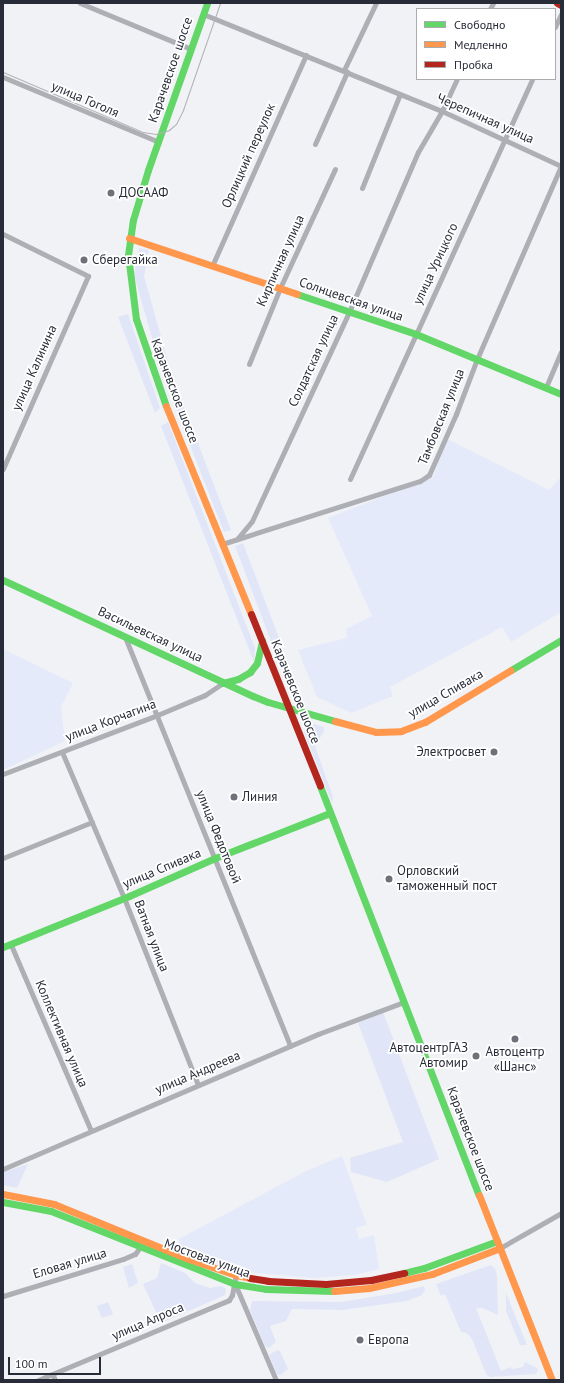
<!DOCTYPE html>
<meta charset="utf-8">
<style>
body{margin:0}
#map{position:relative;width:564px;height:1383px;overflow:hidden;background:#f1f2f6;font-family:"PT Sans",sans-serif}
div>[style]{position:absolute}
.built>*{inset:0;background:#e5eafa}
.green>*{inset:0;background:#e0e6f7}
.street>*{height:5px;margin:-2.5px;padding:0 2.5px;transform-origin:2.5px;border-radius:2.5px;background:#adafb4}
.fast>*{height:7px;margin:-3.5px;padding:0 3.5px;transform-origin:3.5px;border-radius:3.5px;background:#63d668}
.slow>*{height:7px;margin:-3.5px;padding:0 3.5px;transform-origin:3.5px;border-radius:3.5px;background:#ff974d}
.jam>*{height:7px;margin:-3.5px;padding:0 3.5px;transform-origin:3.5px;border-radius:3.5px;background:#b3261e}
.tram>*{height:1px;margin:-0.5px;padding:0 0.5px;transform-origin:0.5px;border-radius:0.5px;background:#b0b1b5}
.dots>*{width:11px;height:11px;translate:-50% -50%;box-sizing:border-box;border:2px solid #fff;border-radius:50%}
span{translate:-50% -50%;white-space:nowrap;text-align:center;line-height:1.15;-webkit-text-stroke:3.5px #fff;paint-order:stroke}
.street-label{font-size:13px;color:#282c38}
.poi-label{font-size:13px;color:#282c38}
.left{translate:0 -50%;text-align:left}
.right{translate:-100% -50%;text-align:right}
.frame{position:absolute;inset:0;border:4px solid #282c38;pointer-events:none}
.legend{position:absolute;left:416px;top:8px;width:140px;height:72px;box-sizing:border-box;background:#fff;border:1px solid #a9abaf;margin:0;padding:5px 7px;list-style:none;font-size:12px;color:#282c38}
.legend li{display:flex;align-items:center;gap:8px;height:20px}
.legend b{width:20px;border:1px solid #a9abaf}
.scale{position:absolute;left:8px;top:1357px;width:93px;height:18px;box-sizing:border-box;border:2px solid #282c38;border-top:0;padding-left:5px;font-size:12px;line-height:14px;white-space:nowrap;color:#282c38;-webkit-text-stroke:3px #fff;paint-order:stroke}
</style>
<div id="map">
<div class="built">
<div style="clip-path:polygon(447px 439px,549px 490px,561px 477px,561px 612px,511px 642px,502px 627px,390px 687px,393px 696px,351px 713px,317px 697px,298px 650px,347px 638px,346px 629px,372px 616px,328px 518px,433px 477px)"></div>
<div style="clip-path:polygon(3px 649px,73px 683px,61px 707px,65px 741px,3px 770px)"></div>
<div style="clip-path:polygon(342px 1156px,367px 1225px,356px 1228px,359px 1239px,374px 1235px,379px 1269px,354px 1275px,314px 1278px,245px 1272px,179px 1249px,179px 1239px,306px 1171px)"></div>
</div>
<div class="green">
<div style="clip-path:polygon(139px 248px,149px 250px,144px 276px,171px 372px,231px 530px,224px 532px,163px 376px,134px 275px)"></div>
<div style="clip-path:polygon(128px 314px,160px 408px,155px 413px,118px 317px)"></div>
<div style="clip-path:polygon(168px 422px,255px 648px,254px 662px,161px 426px)"></div>
<div style="clip-path:polygon(243px 543px,282px 646px,274px 649px,235px 546px)"></div>
<div style="clip-path:polygon(315px 724px,324px 727px,324px 731px,315px 746px,333px 797px,332px 803px,304px 732px,309px 725px)"></div>
<div style="clip-path:polygon(383px 1012px,439px 1159px,387px 1182px,351px 1172px,350px 1158px,403px 1142px,358px 1023px)"></div>
<div style="clip-path:polygon(28px 1164px,17px 1188px,3px 1185px,3px 1172px)"></div>
<div style="clip-path:polygon(161px 1263px,185px 1273px,195px 1283px,210px 1288px,222px 1286px,226px 1289px,225px 1295px,163px 1322px,160px 1321px,143px 1284px,157px 1278px)"></div>
<div style="clip-path:polygon(132px 1264px,138px 1283px,129px 1288px,123px 1267px)"></div>
<div style="clip-path:polygon(491px 1265px,496px 1270px,497px 1277px,498px 1315px,482px 1308px,476px 1308px,501px 1371px,510px 1367px,512px 1369px,523px 1367px,525px 1362px,537px 1368px,538px 1371px,536px 1374px,490px 1377px,486px 1374px,472px 1339px,467px 1333px,461px 1332px,445px 1294px,441px 1296px,436px 1284px)"></div>
<div style="clip-path:polygon(424px 1286px,425px 1290px,422px 1295px,407px 1301px,342px 1310px,292px 1309px,286px 1321px,270px 1326px,276px 1342px,269px 1348px,265px 1346px,250px 1310px,252px 1301px,341px 1302px,396px 1293px)"></div>
<div style="clip-path:polygon(506px 1293px,527px 1345px,520px 1345px,506px 1311px)"></div>
<div style="clip-path:polygon(108px 1302px,113px 1314px,102px 1318px,97px 1306px)"></div>
<div style="clip-path:polygon(277px 1350px,280px 1351px,288px 1369px,281px 1375px,277px 1374px,269px 1355px)"></div>
</div>
<div class="street">
<div style="left:80px;top:3px;width:120px;rotate:22.5deg"></div>
<div style="left:490px;top:9px;width:7px;rotate:-63deg"></div>
<div style="left:203px;top:14px;width:258px;rotate:22.1deg"></div>
<div style="left:442px;top:111px;width:131px;rotate:24.8deg"></div>
<div style="left:555px;top:27px;width:14px;rotate:-65deg"></div>
<div style="left:344px;top:70px;width:74px;rotate:-64.5deg"></div>
<div style="left:3px;top:77px;width:169px;rotate:22.6deg"></div>
<div style="left:315px;top:144px;width:79px;rotate:-66deg"></div>
<div style="left:362px;top:188px;width:101px;rotate:-68deg"></div>
<div style="left:3px;top:234px;width:95px;rotate:26.3deg"></div>
<div style="left:88px;top:276px;width:211px;rotate:113.8deg"></div>
<div style="left:212px;top:266px;width:231px;rotate:-66deg"></div>
<div style="left:249px;top:364px;width:82px;rotate:-67.8deg"></div>
<div style="left:280px;top:288px;width:131px;rotate:-65.2deg"></div>
<div style="left:546px;top:387px;width:38px;rotate:-67deg"></div>
<div style="left:350px;top:479px;width:439px;rotate:-65.5deg"></div>
<div style="left:237px;top:539px;width:23px;rotate:-50deg"></div>
<div style="left:252px;top:521px;width:230px;rotate:-65.1deg"></div>
<div style="left:349px;top:312px;width:174px;rotate:-66.7deg"></div>
<div style="left:418px;top:152px;width:48px;rotate:-59.7deg"></div>
<div style="left:442px;top:111px;width:35px;rotate:-65deg"></div>
<div style="left:222px;top:544px;width:208px;rotate:-17.7deg"></div>
<div style="left:420px;top:481px;width:11px;rotate:-34deg"></div>
<div style="left:429px;top:475px;width:67px;rotate:-66.1deg"></div>
<div style="left:456px;top:414px;width:59px;rotate:-69.1deg"></div>
<div style="left:477px;top:359px;width:210px;rotate:-66.5deg"></div>
<div style="left:125px;top:637px;width:441px;rotate:68deg"></div>
<div style="left:62px;top:752px;width:159px;rotate:67deg"></div>
<div style="left:124px;top:898px;width:201px;rotate:68.4deg"></div>
<div style="left:3px;top:774px;width:163px;rotate:-20.9deg"></div>
<div style="left:155px;top:716px;width:54px;rotate:-22.8deg"></div>
<div style="left:205px;top:695px;width:22px;rotate:-34deg"></div>
<div style="left:3px;top:858px;width:96px;rotate:-22deg"></div>
<div style="left:11px;top:945px;width:202px;rotate:66.7deg"></div>
<div style="left:3px;top:1169px;width:343px;rotate:-23.2deg"></div>
<div style="left:318px;top:1034px;width:92px;rotate:-20.4deg"></div>
<div style="left:500px;top:1248px;width:70px;rotate:-29.8deg"></div>
<div style="left:235px;top:1284px;width:104px;rotate:66.9deg"></div>
<div style="left:3px;top:1296px;width:126px;rotate:-17.1deg"></div>
<div style="left:123px;top:1259px;width:13px;rotate:-23deg"></div>
<div style="left:135px;top:1254px;width:9px;rotate:-54deg"></div>
<div style="left:52px;top:1374px;width:7px;rotate:63deg"></div>
<div style="left:38px;top:1380px;width:207px;rotate:-22.7deg"></div>
<div style="left:229px;top:1300px;width:6px;rotate:-59deg"></div>
<div style="left:232px;top:1295px;width:20px;rotate:-79deg"></div>
</div>
<div class="fast">
<div style="left:297px;top:294px;width:126px;rotate:18.6deg"></div>
<div style="left:416px;top:334px;width:157px;rotate:22.5deg"></div>
<div style="left:166px;top:406px;width:92px;rotate:-109deg"></div>
<div style="left:136px;top:319px;width:64px;rotate:-97.1deg"></div>
<div style="left:128px;top:255px;width:35px;rotate:-82deg"></div>
<div style="left:133px;top:220px;width:52px;rotate:-73.3deg"></div>
<div style="left:148px;top:170px;width:177px;rotate:-70.5deg"></div>
<div style="left:3px;top:580px;width:276px;rotate:24.9deg"></div>
<div style="left:253px;top:696px;width:16px;rotate:22deg"></div>
<div style="left:268px;top:702px;width:70px;rotate:15.8deg"></div>
<div style="left:511px;top:670px;width:58px;rotate:-31deg"></div>
<div style="left:223px;top:683px;width:16px;rotate:-15deg"></div>
<div style="left:238px;top:679px;width:14px;rotate:-30deg"></div>
<div style="left:250px;top:672px;width:11px;rotate:-52deg"></div>
<div style="left:257px;top:663px;width:23px;rotate:-77deg"></div>
<div style="left:320px;top:786px;width:439px;rotate:68.8deg"></div>
<div style="left:3px;top:947px;width:136px;rotate:-22deg"></div>
<div style="left:129px;top:896px;width:94px;rotate:-23.8deg"></div>
<div style="left:215px;top:858px;width:123px;rotate:-21.4deg"></div>
<div style="left:3px;top:1202px;width:49px;rotate:10.6deg"></div>
<div style="left:51px;top:1211px;width:198px;rotate:21.6deg"></div>
<div style="left:235px;top:1284px;width:31px;rotate:9deg"></div>
<div style="left:266px;top:1289px;width:68px;rotate:1.7deg"></div>
<div style="left:404px;top:1273px;width:21px;rotate:-14deg"></div>
<div style="left:424px;top:1268px;width:78px;rotate:-20.3deg"></div>
</div>
<div class="slow">
<div style="left:129px;top:238px;width:177px;rotate:18.4deg"></div>
<div style="left:166px;top:406px;width:225px;rotate:67.8deg"></div>
<div style="left:335px;top:721px;width:42px;rotate:15deg"></div>
<div style="left:376px;top:732px;width:25px;rotate:-2deg"></div>
<div style="left:401px;top:731px;width:26px;rotate:-21deg"></div>
<div style="left:425px;top:722px;width:100px;rotate:-31.2deg"></div>
<div style="left:3px;top:1194px;width:52px;rotate:11.1deg"></div>
<div style="left:54px;top:1204px;width:146px;rotate:22.2deg"></div>
<div style="left:189px;top:1259px;width:50px;rotate:18.8deg"></div>
<div style="left:236px;top:1275px;width:14px;rotate:12deg"></div>
<div style="left:479px;top:1195px;width:199px;rotate:68.5deg"></div>
<div style="left:334px;top:1291px;width:35px;rotate:-5deg"></div>
<div style="left:369px;top:1288px;width:65px;rotate:-12.5deg"></div>
<div style="left:432px;top:1274px;width:73px;rotate:-20.9deg"></div>
</div>
<div class="jam">
<div style="left:557px;top:3px;width:4px;rotate:27deg"></div>
<div style="left:251px;top:614px;width:185px;rotate:68.1deg"></div>
<div style="left:250px;top:1278px;width:18px;rotate:9deg"></div>
<div style="left:268px;top:1281px;width:58px;rotate:3deg"></div>
<div style="left:326px;top:1284px;width:45px;rotate:-5.1deg"></div>
<div style="left:371px;top:1280px;width:34px;rotate:-12deg"></div>
</div>
<div class="tram">
<div style="left:3px;top:72px;width:152px;rotate:23.2deg"></div>
<div style="left:143px;top:132px;width:13px;rotate:9deg"></div>
<div style="left:156px;top:134px;width:14px;rotate:-17deg"></div>
<div style="left:169px;top:130px;width:9px;rotate:-41deg"></div>
<div style="left:176px;top:124px;width:16px;rotate:-63deg"></div>
<div style="left:183px;top:110px;width:113px;rotate:-70.9deg"></div>
</div>
<div class="dots">
<div style="left:111px;top:193px;background:#6e717a"></div>
<div style="left:84px;top:260px;background:#6e717a"></div>
<div style="left:494px;top:752px;background:#6e717a"></div>
<div style="left:234px;top:797px;background:#6e717a"></div>
<div style="left:389px;top:879px;background:#6e717a"></div>
<div style="left:515px;top:1039px;background:#6e717a"></div>
<div style="left:476px;top:1056px;background:#6e717a"></div>
<div style="left:360px;top:1340px;background:#6e717a"></div>
</div>
<div class="street-label">
<span style="left:171px;top:70px;rotate:-71deg">Карачевское шоссе</span>
<span style="left:85px;top:100px;rotate:23deg">улица Гоголя</span>
<span style="left:485px;top:119px;rotate:24deg">Черепичная улица</span>
<span style="left:249px;top:156px;rotate:-66deg">Орлицкий переулок</span>
<span style="left:281px;top:261px;rotate:-66deg">Кирпичная улица</span>
<span style="left:436px;top:264px;rotate:-65deg">улица Урицкого</span>
<span style="left:351px;top:300px;rotate:19deg">Солнцевская улица</span>
<span style="left:314px;top:361px;rotate:-65deg">Солдатская улица</span>
<span style="left:35px;top:368px;rotate:-66deg">улица Калинина</span>
<span style="left:174px;top:391px;rotate:69deg">Карачевское шоссе</span>
<span style="left:442px;top:417px;rotate:-68deg">Тамбовская улица</span>
<span style="left:150px;top:635px;rotate:25deg">Васильевская улица</span>
<span style="left:295px;top:692px;rotate:68deg">Карачевское шоссе</span>
<span style="left:446px;top:694px;rotate:-30deg">улица Спивака</span>
<span style="left:111px;top:721px;rotate:-21deg">улица Корчагина</span>
<span style="left:218px;top:837px;rotate:68deg">улица Федотовой</span>
<span style="left:162px;top:869px;rotate:-23deg">улица Спивака</span>
<span style="left:151px;top:936px;rotate:69deg">Ватная улица</span>
<span style="left:61px;top:1034px;rotate:67deg">Коллективная улица</span>
<span style="left:198px;top:1073px;rotate:-23deg">улица Андреева</span>
<span style="left:470px;top:1139px;rotate:69deg">Карачевское шоссе</span>
<span style="left:207px;top:1259px;rotate:20deg">Мостовая улица</span>
<span style="left:70px;top:1264px;rotate:-17deg">Еловая улица</span>
<span style="left:148px;top:1322px;rotate:-23deg">улица Алроса</span>
</div>
<div class="poi-label">
<span class="left" style="left:119px;top:193px">ДОСААФ</span>
<span class="left" style="left:92px;top:260px">Сберегайка</span>
<span class="right" style="left:486px;top:752px">Электросвет</span>
<span class="left" style="left:242px;top:797px">Линия</span>
<span class="left" style="left:397px;top:879px">Орловский<br>таможенный пост</span>
<span class="right" style="left:468px;top:1056px">АвтоцентрГАЗ<br>Автомир</span>
<span style="left:515px;top:1060px">Автоцентр<br>«Шанс»</span>
<span class="left" style="left:368px;top:1340px">Европа</span>
</div>
<div class="frame"></div>
<ul class="legend">
<li><b style="height:5px;background:#63d668"></b>Свободно</li>
<li><b style="height:5px;background:#ff974d"></b>Медленно</li>
<li><b style="height:5px;background:#b3261e"></b>Пробка</li>
</ul>
<div class="scale">100 m</div>
</div>
